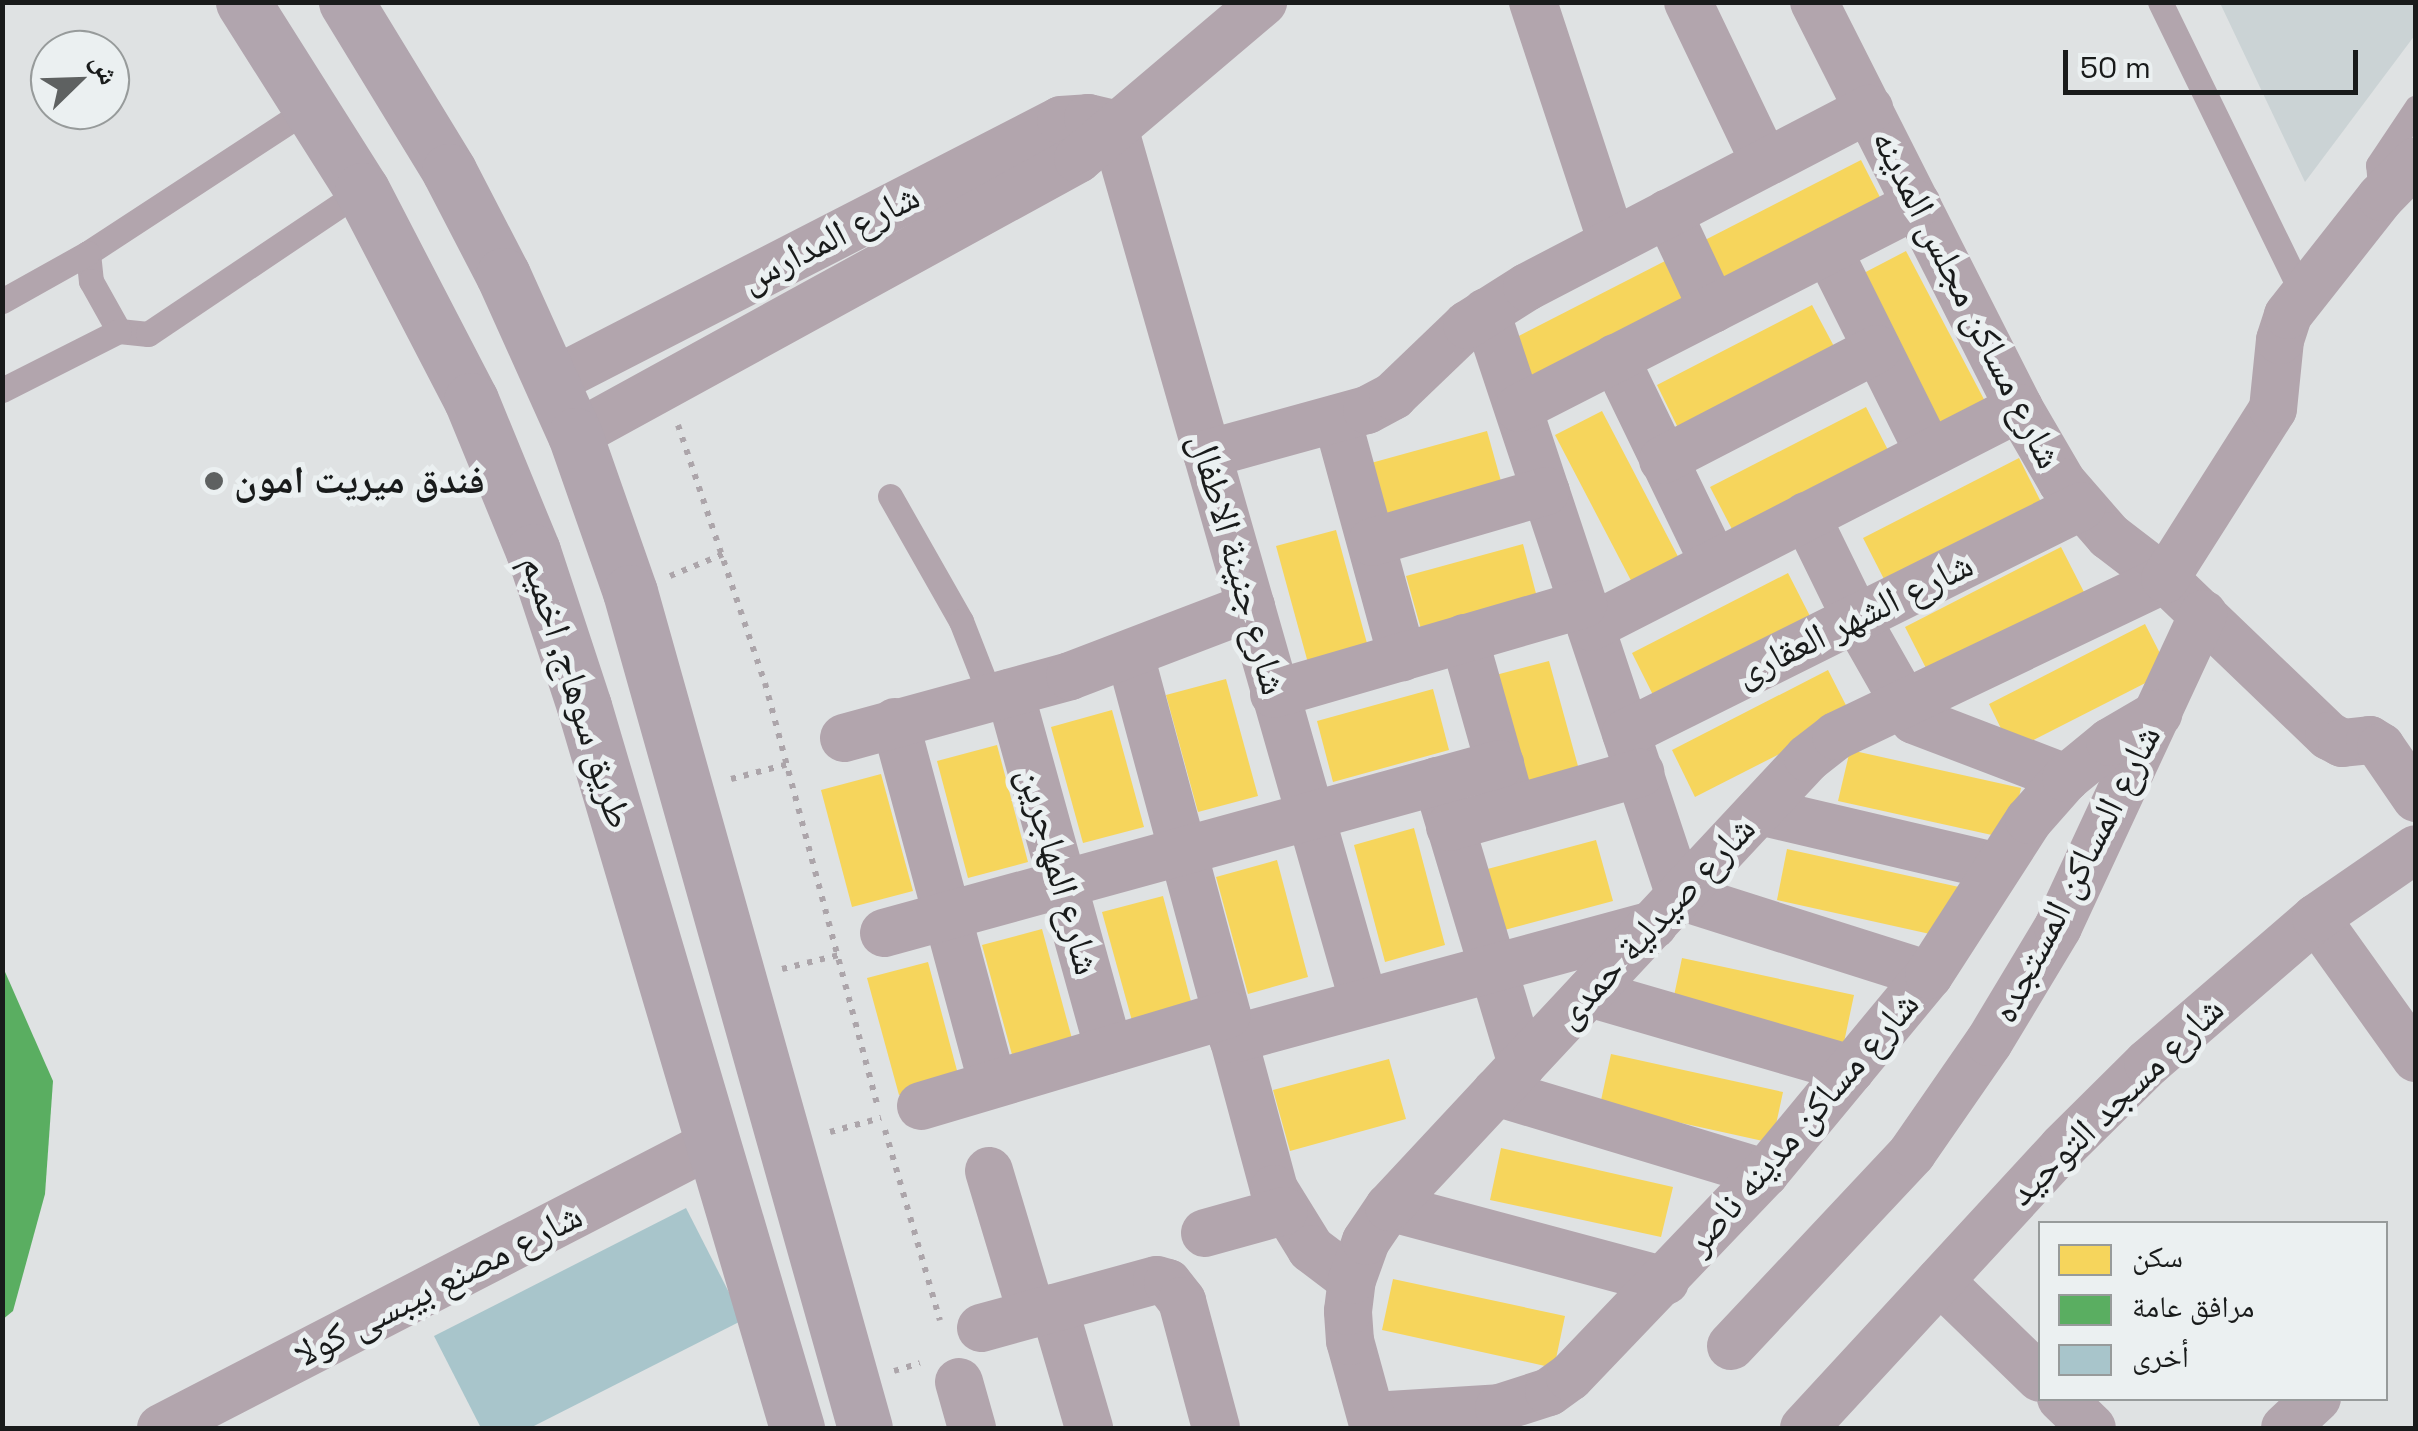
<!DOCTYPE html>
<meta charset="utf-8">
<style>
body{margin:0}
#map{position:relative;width:2418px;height:1431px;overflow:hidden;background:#dfe2e3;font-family:"Space Grotesk","Noto Naskh Arabic",sans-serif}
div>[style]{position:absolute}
.built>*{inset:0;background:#cbd3d5}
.homes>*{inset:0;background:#f6d55c}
.public>*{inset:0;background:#5aae61}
.building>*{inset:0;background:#a8c5cb}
.path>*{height:6px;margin-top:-3px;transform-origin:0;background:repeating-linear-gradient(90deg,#aca5aa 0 5px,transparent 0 13px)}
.lane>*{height:25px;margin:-12.5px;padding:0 12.5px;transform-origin:12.5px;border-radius:12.5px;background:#b2a5ad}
.street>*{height:48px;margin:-24px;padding:0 24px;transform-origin:24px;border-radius:24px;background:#b2a5ad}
.primary>*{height:55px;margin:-27.5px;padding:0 27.5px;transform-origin:27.5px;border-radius:27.5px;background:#b1a5ae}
.dots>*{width:28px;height:28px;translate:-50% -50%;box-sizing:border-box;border:5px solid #ebf0f1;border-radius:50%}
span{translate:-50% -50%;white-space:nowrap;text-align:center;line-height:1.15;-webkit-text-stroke:10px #ebf0f1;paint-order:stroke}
.street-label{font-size:38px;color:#191b1b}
.poi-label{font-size:38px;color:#191b1b;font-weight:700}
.left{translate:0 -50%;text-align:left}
.frame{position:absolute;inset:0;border:5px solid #191b1b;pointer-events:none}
.legend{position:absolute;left:2038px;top:1221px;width:350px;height:180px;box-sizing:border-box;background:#ebf0f1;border:2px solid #979b9b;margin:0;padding:12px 18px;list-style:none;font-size:30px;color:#191b1b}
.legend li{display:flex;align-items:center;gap:20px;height:50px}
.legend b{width:50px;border:2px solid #979b9b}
.north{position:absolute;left:30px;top:30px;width:100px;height:100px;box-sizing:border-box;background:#ebf0f1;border:2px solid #979b9b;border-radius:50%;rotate:67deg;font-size:28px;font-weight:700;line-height:40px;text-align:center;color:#191b1b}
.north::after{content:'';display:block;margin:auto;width:35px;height:45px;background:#5e6161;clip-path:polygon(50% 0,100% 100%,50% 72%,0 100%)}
.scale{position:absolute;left:2063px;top:50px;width:295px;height:45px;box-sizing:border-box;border:5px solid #191b1b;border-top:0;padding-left:12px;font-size:30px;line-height:35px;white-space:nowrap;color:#191b1b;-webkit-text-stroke:8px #ebf0f1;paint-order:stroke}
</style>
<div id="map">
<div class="built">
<div style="clip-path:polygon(2220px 3px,2415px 3px,2415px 35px,2305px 182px)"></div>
</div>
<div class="homes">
<div style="clip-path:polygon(1861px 160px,1885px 207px,1729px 287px,1705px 240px)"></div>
<div style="clip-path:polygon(1906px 251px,1988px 407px,1942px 431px,1860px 275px)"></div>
<div style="clip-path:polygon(1667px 260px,1691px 308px,1535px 387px,1511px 340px)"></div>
<div style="clip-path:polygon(1812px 305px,1837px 352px,1680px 432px,1657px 385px)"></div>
<div style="clip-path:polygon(1866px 407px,1890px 454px,1734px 533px,1710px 487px)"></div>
<div style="clip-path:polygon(1602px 411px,1684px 568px,1637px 592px,1555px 435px)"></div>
<div style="clip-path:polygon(1487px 431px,1504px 492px,1387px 523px,1371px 463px)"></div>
<div style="clip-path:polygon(2019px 458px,2043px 506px,1887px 585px,1863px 538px)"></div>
<div style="clip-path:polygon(1336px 530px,1368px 647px,1308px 663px,1276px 546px)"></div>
<div style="clip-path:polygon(1523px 544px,1539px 605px,1423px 636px,1406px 576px)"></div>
<div style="clip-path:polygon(2061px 547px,2085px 594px,1929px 674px,1905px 627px)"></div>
<div style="clip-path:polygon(1788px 573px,1812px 620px,1655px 699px,1632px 653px)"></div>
<div style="clip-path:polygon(2145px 624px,2169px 671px,2012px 751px,1989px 704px)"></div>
<div style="clip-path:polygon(1549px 661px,1581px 777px,1520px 794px,1488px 677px)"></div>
<div style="clip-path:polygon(1828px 670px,1852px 717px,1695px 797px,1672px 750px)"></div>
<div style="clip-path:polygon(1226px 679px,1258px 796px,1198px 812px,1166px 695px)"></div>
<div style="clip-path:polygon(1433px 689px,1449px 750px,1333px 782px,1317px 721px)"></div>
<div style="clip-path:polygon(1112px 710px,1144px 827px,1083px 843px,1051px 727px)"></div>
<div style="clip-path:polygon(997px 745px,1028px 862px,968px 878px,937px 761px)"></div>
<div style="clip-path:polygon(1850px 750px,2021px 788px,2010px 839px,1838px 801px)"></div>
<div style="clip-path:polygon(881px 774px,913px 891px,852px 907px,821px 790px)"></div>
<div style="clip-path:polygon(1414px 828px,1445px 945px,1385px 962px,1354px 845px)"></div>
<div style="clip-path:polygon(1596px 840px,1613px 901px,1497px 932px,1480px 871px)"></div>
<div style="clip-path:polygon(1787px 849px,1959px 887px,1948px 938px,1777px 900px)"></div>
<div style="clip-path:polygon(1277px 860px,1308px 977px,1248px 994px,1216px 877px)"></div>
<div style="clip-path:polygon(1163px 896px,1194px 1013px,1134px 1028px,1102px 912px)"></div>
<div style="clip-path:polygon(1042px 929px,1074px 1046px,1014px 1062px,982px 945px)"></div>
<div style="clip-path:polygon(1682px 958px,1854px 995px,1843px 1047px,1671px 1010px)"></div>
<div style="clip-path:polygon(928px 962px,959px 1078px,899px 1095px,867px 978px)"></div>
<div style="clip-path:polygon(1611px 1054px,1783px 1092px,1772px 1143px,1600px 1105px)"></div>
<div style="clip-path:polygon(1389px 1059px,1406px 1119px,1290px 1151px,1273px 1090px)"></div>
<div style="clip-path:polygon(1501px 1148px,1673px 1187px,1661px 1237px,1490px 1200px)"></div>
<div style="clip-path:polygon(1393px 1279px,1565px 1316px,1554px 1368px,1382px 1330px)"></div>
</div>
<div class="public">
<div style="clip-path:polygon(2px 965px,53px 1081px,45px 1194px,13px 1311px,2px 1320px)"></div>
</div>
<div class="building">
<div style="clip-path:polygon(686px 1208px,743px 1320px,530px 1428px,481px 1428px,434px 1336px)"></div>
</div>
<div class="path">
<div style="left:678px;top:425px;width:272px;rotate:71.4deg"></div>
<div style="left:765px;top:683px;width:435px;rotate:75.1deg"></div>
<div style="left:670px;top:576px;width:58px;rotate:-22.2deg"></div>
<div style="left:731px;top:779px;width:59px;rotate:-14.7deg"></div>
<div style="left:782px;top:969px;width:59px;rotate:-13.8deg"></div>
<div style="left:885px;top:1130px;width:198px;rotate:73.9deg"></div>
<div style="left:830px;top:1132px;width:53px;rotate:-15.4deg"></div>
<div style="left:894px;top:1371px;width:27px;rotate:-17deg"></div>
</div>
<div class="lane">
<div style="left:2160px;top:2px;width:324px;rotate:64deg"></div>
<div style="left:311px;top:107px;width:267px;rotate:146.8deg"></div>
<div style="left:88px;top:253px;width:28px;rotate:84deg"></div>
<div style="left:91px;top:281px;width:57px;rotate:60.8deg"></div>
<div style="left:119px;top:331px;width:29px;rotate:6deg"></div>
<div style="left:148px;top:334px;width:258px;rotate:-33.9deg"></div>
<div style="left:2381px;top:197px;width:32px;rotate:-95deg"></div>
<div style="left:2378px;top:165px;width:69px;rotate:-56.3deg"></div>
<div style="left:2px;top:301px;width:98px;rotate:-29.2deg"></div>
<div style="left:2px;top:390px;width:131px;rotate:-26.8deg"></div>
<div style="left:890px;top:496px;width:144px;rotate:60.4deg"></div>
<div style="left:961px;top:621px;width:83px;rotate:68.7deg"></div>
</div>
<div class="street">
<div style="left:1533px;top:2px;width:253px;rotate:71.8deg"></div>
<div style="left:1688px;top:2px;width:178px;rotate:64.4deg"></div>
<div style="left:1814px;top:2px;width:455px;rotate:63.2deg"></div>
<div style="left:2019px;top:408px;width:86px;rotate:59.8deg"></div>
<div style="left:2062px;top:482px;width:72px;rotate:49deg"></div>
<div style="left:2109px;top:536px;width:71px;rotate:37.5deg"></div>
<div style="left:2165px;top:579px;width:227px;rotate:43.8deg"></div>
<div style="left:2329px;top:736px;width:15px;rotate:28deg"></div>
<div style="left:2342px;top:743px;width:28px;rotate:-6deg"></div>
<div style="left:2370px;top:740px;width:13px;rotate:32deg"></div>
<div style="left:2381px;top:747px;width:62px;rotate:55.5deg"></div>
<div style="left:1113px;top:124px;width:914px;rotate:74.06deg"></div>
<div style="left:1668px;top:213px;width:106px;rotate:64.9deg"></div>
<div style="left:1828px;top:250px;width:227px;rotate:63.5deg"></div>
<div style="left:1486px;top:312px;width:615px;rotate:71.62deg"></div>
<div style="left:1680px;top:896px;width:261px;rotate:17.6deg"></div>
<div style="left:1615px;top:358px;width:228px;rotate:64.2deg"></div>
<div style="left:553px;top:381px;width:571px;rotate:-27.19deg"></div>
<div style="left:1061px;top:120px;width:27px;rotate:-4deg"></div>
<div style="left:1088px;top:118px;width:26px;rotate:13deg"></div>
<div style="left:1519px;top:408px;width:447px;rotate:-27.1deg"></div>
<div style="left:1337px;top:419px;width:247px;rotate:74.7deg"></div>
<div style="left:575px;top:435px;width:574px;rotate:-28.75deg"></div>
<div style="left:1078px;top:159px;width:243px;rotate:-40.3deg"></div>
<div style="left:1207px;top:454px;width:166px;rotate:-15.4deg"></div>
<div style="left:1367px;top:410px;width:30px;rotate:-28deg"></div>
<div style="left:1393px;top:396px;width:103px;rotate:-43.8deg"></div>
<div style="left:1467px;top:325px;width:71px;rotate:-32.3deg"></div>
<div style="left:1527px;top:287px;width:386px;rotate:-27.5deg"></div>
<div style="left:1663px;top:460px;width:241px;rotate:-27.4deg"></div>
<div style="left:1806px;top:516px;width:114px;rotate:63.9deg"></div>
<div style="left:1856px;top:618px;width:117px;rotate:60.4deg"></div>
<div style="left:1914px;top:720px;width:163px;rotate:20.9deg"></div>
<div style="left:1372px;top:542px;width:181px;rotate:-16.3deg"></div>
<div style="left:1591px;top:627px;width:481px;rotate:-27.1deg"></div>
<div style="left:1464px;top:638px;width:161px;rotate:74.2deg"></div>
<div style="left:1130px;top:655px;width:553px;rotate:74.91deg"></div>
<div style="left:1274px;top:1189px;width:70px;rotate:58.3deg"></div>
<div style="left:1311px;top:1249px;width:51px;rotate:37.1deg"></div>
<div style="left:1010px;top:693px;width:370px;rotate:74.5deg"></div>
<div style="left:1274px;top:694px;width:322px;rotate:-16.2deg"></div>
<div style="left:895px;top:722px;width:373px;rotate:74.9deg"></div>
<div style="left:1626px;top:733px;width:509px;rotate:-26.46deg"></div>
<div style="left:844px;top:738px;width:234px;rotate:-15.3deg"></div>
<div style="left:1070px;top:676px;width:194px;rotate:-20.9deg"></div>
<div style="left:1437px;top:781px;width:296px;rotate:73.3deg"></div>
<div style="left:1759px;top:811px;width:245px;rotate:13.2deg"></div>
<div style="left:1450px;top:827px;width:198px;rotate:-15.9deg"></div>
<div style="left:2316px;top:918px;width:172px;rotate:54.5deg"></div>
<div style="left:884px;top:933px;width:639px;rotate:-15.34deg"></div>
<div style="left:1589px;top:993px;width:273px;rotate:16.2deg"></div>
<div style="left:1233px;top:1039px;width:436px;rotate:-15.2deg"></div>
<div style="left:1496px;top:1092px;width:281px;rotate:16.8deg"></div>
<div style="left:921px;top:1106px;width:319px;rotate:-16.6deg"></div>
<div style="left:989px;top:1171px;width:149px;rotate:73.3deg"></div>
<div style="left:1389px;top:1207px;width:286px;rotate:15deg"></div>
<div style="left:1205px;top:1233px;width:82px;rotate:-15.6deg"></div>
<div style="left:1940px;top:1281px;width:139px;rotate:44.1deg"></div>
<div style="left:1054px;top:1308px;width:125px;rotate:73.7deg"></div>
<div style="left:981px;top:1328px;width:182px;rotate:-15.3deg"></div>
<div style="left:1157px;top:1280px;width:11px;rotate:15deg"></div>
<div style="left:1168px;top:1283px;width:23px;rotate:52deg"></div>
<div style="left:1182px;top:1301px;width:131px;rotate:75deg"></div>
<div style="left:1731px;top:1346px;width:265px;rotate:-46.8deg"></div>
<div style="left:1912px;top:1153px;width:135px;rotate:-55.3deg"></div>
<div style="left:1989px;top:1042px;width:134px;rotate:-59deg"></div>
<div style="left:2058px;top:927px;width:345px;rotate:-65.1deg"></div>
<div style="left:959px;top:1382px;width:48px;rotate:74.2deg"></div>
<div style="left:2061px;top:1398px;width:43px;rotate:44.1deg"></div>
<div style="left:1373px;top:1416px;width:126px;rotate:-3.6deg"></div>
<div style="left:1499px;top:1408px;width:52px;rotate:-17.7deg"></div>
<div style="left:1549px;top:1392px;width:26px;rotate:-36deg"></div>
<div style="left:1570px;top:1377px;width:282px;rotate:-46.3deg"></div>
<div style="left:1765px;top:1173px;width:257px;rotate:-50.4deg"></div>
<div style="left:1929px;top:975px;width:184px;rotate:-57.2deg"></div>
<div style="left:2029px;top:820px;width:56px;rotate:-48.6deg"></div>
<div style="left:2066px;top:778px;width:57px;rotate:-39.3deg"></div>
<div style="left:2110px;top:742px;width:56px;rotate:-30.3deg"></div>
<div style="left:161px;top:1428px;width:623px;rotate:-27.3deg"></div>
<div style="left:1374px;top:1428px;width:90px;rotate:-105.4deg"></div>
<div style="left:1350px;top:1341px;width:30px;rotate:-94deg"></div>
<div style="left:1348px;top:1311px;width:31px;rotate:-83deg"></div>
<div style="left:1352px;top:1280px;width:41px;rotate:-70.3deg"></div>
<div style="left:1366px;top:1241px;width:41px;rotate:-55.9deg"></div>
<div style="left:1389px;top:1207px;width:614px;rotate:-46.98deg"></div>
<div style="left:1808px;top:758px;width:36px;rotate:-38deg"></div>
<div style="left:1836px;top:736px;width:365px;rotate:-25.5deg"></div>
<div style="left:2165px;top:579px;width:201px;rotate:-57.6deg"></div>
<div style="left:2273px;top:409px;width:69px;rotate:-84.2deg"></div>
<div style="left:2280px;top:340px;width:26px;rotate:-72deg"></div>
<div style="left:2288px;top:315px;width:150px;rotate:-51.8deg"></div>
<div style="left:2381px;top:197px;width:50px;rotate:-45.8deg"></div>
<div style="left:1804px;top:1428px;width:382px;rotate:-47.3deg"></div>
<div style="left:2063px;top:1147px;width:120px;rotate:-44.7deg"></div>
<div style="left:2148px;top:1063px;width:222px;rotate:-40.8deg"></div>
<div style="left:2316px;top:918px;width:121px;rotate:-34.6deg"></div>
<div style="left:2285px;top:1428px;width:44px;rotate:-43.2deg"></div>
</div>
<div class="primary">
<div style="left:243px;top:2px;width:222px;rotate:57.7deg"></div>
<div style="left:362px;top:190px;width:237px;rotate:62.6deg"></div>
<div style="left:471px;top:400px;width:163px;rotate:67.7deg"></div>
<div style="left:533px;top:551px;width:163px;rotate:71.8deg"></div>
<div style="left:584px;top:706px;width:753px;rotate:73.56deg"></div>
<div style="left:346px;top:2px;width:198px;rotate:58.6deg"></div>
<div style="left:449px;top:171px;width:117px;rotate:62.6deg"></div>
<div style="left:503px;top:275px;width:175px;rotate:65.8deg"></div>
<div style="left:575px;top:435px;width:166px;rotate:70.7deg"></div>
<div style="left:630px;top:592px;width:868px;rotate:74.3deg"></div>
</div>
<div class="dots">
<div style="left:214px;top:481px;background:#5e6161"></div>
</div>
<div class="street-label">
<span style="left:830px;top:238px;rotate:-27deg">شارع المدارس</span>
<span style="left:1967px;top:299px;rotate:63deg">شارع مساكن مجلس المدينه</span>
<span style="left:1238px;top:564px;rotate:74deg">شارع جنينة الاطفال</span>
<span style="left:1854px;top:619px;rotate:-26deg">شارع الشهر العقارى</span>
<span style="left:577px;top:692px;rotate:72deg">طريق سوهاج, اخميم</span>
<span style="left:1059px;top:871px;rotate:74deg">شارع المهاجرين</span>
<span style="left:2076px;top:874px;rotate:-63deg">شارع المساكن المستجده</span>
<span style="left:1655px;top:922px;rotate:-47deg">شارع صيدلية حمدى</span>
<span style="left:2116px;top:1101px;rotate:-44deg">شارع مسجد التوحيد</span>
<span style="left:1802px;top:1123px;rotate:-49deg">شارع مساكن مدينه ناصر</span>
<span style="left:438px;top:1285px;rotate:-27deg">شارع مصنع بيبسى كولا</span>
</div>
<div class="poi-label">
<span class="left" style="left:234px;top:481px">فندق ميريت امون</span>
</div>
<div class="frame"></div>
<ul class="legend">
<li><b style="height:28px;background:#f6d55c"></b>سكن</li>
<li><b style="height:28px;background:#5aae61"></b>مرافق عامة</li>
<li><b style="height:28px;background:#a8c5cb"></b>أخرى</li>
</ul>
<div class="north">ش</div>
<div class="scale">50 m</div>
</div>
